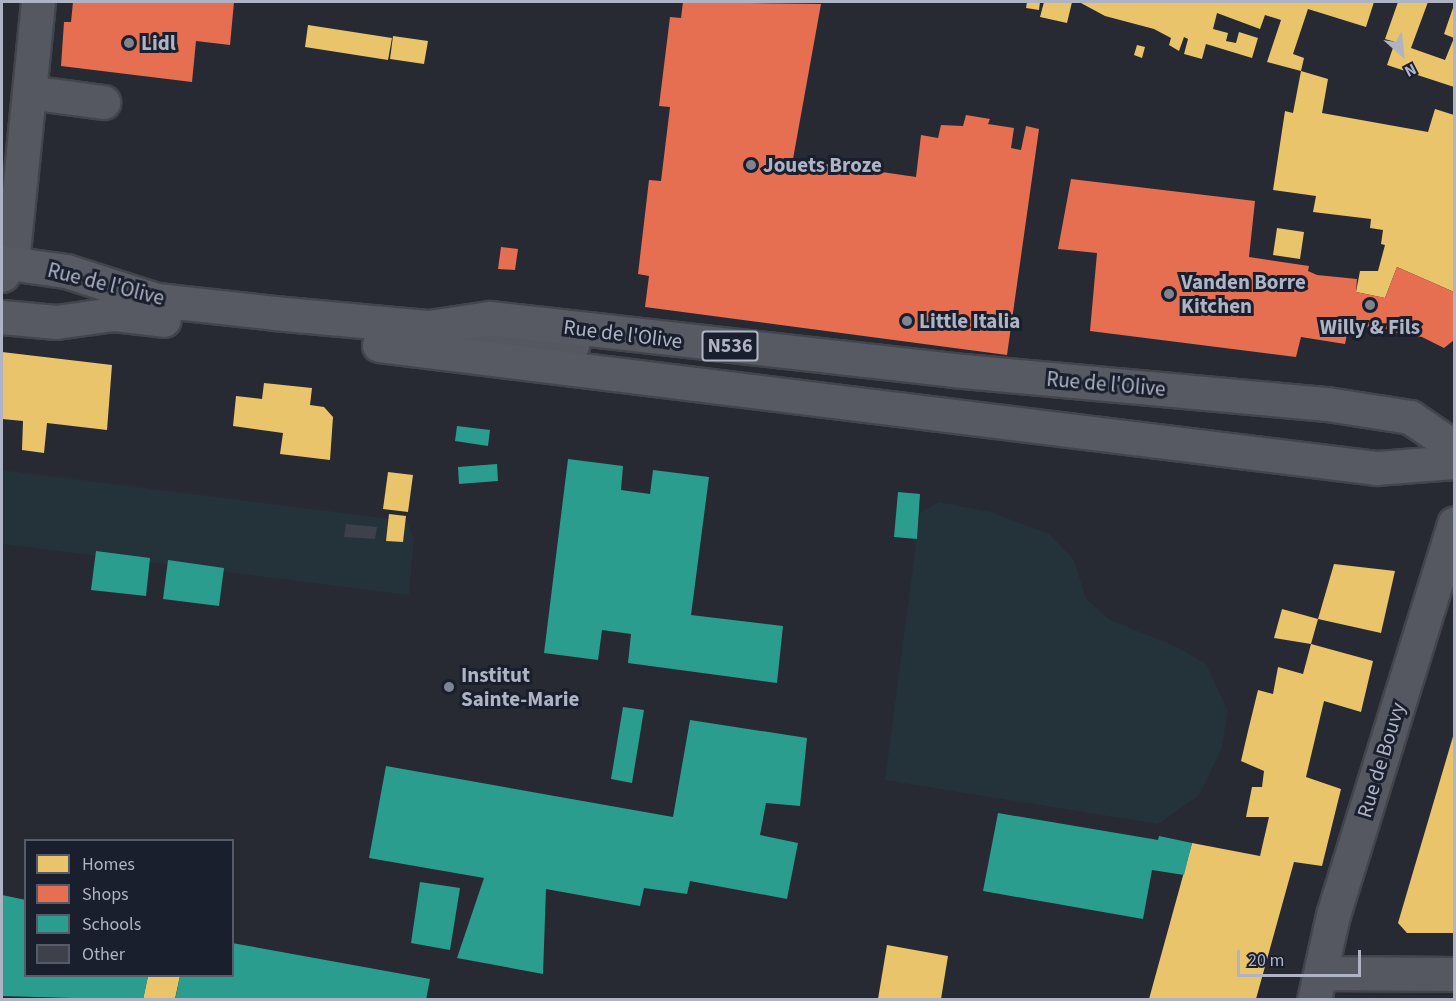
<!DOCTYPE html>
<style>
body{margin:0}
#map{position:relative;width:1456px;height:1001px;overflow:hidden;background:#272a33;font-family:"Source Sans 3",sans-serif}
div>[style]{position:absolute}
.green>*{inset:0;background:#243239}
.homes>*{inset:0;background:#e9c46a}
.shops>*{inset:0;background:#e76f51}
.schools>*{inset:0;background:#2a9d8f}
.building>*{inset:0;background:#3e414a}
.roads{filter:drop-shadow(2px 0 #43454c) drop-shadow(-2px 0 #43454c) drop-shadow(0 2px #43454c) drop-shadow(0 -2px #43454c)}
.minor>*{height:33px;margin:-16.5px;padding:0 16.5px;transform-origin:16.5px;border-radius:16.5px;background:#565861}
.major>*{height:33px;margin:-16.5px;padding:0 16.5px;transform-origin:16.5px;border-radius:16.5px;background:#585a63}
.dots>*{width:16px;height:16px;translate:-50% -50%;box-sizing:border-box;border:3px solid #1a1f2e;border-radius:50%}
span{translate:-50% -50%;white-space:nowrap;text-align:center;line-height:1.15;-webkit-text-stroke:6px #1a1f2e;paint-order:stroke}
.shield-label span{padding:2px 4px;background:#1a1f2e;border:2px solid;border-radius:4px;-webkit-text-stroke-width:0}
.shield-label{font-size:20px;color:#afb4c5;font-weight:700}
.poi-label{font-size:21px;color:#afb4c5;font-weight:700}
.left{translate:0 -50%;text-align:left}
.street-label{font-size:21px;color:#afb4c5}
.frame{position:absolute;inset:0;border:3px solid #afb4c5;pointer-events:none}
.legend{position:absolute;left:24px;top:839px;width:210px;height:138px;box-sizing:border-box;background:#1a1f2e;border:2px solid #565b6a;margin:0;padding:8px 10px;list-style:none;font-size:18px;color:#afb4c5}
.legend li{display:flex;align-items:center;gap:12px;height:30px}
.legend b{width:30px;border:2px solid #565b6a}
.north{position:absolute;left:1372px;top:24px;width:60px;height:60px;-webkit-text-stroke:4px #1a1f2e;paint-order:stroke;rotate:153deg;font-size:16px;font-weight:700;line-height:24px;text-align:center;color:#afb4c5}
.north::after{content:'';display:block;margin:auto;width:21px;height:27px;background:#afb4c5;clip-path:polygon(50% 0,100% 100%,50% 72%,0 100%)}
.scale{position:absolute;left:1237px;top:950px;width:124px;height:27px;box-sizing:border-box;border:3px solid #afb4c5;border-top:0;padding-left:8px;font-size:18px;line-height:21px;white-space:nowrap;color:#afb4c5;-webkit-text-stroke:4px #1a1f2e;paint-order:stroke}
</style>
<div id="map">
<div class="green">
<div style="clip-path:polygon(2px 470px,407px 521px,414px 540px,409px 595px,2px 544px)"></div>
<div style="clip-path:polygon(939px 502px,990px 512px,1049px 534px,1074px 560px,1086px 599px,1110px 620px,1175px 646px,1206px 664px,1228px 711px,1221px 750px,1199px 795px,1158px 824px,885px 780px,920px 513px)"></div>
</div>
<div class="homes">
<div style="clip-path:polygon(1027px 2px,1040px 2px,1039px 10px,1026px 8px)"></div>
<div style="clip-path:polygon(1044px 2px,1072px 2px,1067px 23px,1040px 17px)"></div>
<div style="clip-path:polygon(1079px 2px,1374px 2px,1366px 27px,1308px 9px,1293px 54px,1304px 58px,1301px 71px,1267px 62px,1281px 20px,1265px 15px,1260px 29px,1217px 13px,1213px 29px,1228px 33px,1226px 41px,1236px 43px,1239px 32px,1258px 38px,1252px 58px,1206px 44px,1202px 59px,1184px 54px,1188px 39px,1184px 37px,1179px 51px,1169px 45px,1171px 38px,1154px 29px,1105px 16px)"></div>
<div style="clip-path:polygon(1398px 2px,1428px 2px,1411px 48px,1445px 60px,1454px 38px,1444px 34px,1454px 5px,1454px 87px,1387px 65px,1395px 42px,1385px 39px)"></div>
<div style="clip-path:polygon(308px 25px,392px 38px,388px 60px,305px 47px)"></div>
<div style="clip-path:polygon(393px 36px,428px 41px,424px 64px,390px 59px)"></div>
<div style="clip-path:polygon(1137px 45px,1145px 47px,1142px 58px,1134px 55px)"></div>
<div style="clip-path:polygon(1301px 71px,1328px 79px,1322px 113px,1428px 132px,1435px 109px,1454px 115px,1454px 292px,1397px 267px,1385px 298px,1356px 292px,1360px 271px,1378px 271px,1385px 245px,1381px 244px,1383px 230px,1370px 228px,1371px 219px,1313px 212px,1316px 196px,1273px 190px,1285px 111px,1293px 113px)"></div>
<div style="clip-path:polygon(1277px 228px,1304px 232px,1300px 259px,1273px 255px)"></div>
<div style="clip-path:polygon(2px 352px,112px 365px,107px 430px,47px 423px,44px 453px,22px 450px,23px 421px,2px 419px)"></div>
<div style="clip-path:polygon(264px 383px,312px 388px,310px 405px,324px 407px,333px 417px,330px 460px,280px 454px,283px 433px,233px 426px,236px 396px,262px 399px)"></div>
<div style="clip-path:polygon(388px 472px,413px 475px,408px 512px,383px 509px)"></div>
<div style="clip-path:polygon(389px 514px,406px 516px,403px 542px,386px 541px)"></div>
<div style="clip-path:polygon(1334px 564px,1395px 571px,1381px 633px,1318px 619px)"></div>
<div style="clip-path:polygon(1282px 609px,1318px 619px,1311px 644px,1274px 638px)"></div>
<div style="clip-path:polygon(1311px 644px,1373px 661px,1361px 712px,1324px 701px,1306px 777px,1341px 789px,1322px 866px,1294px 862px,1256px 999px,1149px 999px,1192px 843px,1260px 856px,1269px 817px,1246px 817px,1252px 787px,1262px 787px,1264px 771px,1241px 761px,1248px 731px,1258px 690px,1273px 694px,1278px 667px,1303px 674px)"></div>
<div style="clip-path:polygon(1454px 733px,1454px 933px,1407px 933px,1398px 923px)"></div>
<div style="clip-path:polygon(887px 945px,948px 956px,941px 999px,878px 999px)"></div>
<div style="clip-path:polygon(148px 976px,180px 976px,175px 999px,143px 999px)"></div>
</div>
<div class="shops">
<div style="clip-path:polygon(73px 2px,234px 2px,230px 45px,196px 41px,192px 82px,61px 66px,64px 22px,71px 22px)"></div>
<div style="clip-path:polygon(683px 2px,821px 4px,793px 159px,916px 177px,921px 135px,938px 138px,941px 125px,963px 126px,966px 115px,990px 119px,988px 124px,1014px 128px,1011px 148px,1021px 150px,1026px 126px,1039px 129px,1007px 355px,645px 307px,649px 276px,638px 274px,649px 180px,661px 181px,670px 107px,659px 106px,670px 17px,681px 18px)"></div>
<div style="clip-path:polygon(1071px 179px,1255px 201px,1249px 257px,1309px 266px,1308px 271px,1317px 275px,1357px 279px,1356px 292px,1385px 298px,1397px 267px,1454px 292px,1454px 340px,1444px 348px,1422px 337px,1349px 324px,1345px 344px,1301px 337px,1296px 357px,1090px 331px,1097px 253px,1058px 249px)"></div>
<div style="clip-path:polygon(501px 247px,518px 249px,515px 270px,498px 269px)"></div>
</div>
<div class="schools">
<div style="clip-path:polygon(457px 426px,490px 430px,488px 446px,455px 441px)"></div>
<div style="clip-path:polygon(568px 459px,623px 466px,621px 490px,650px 494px,653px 470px,709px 477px,691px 615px,783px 626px,777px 683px,628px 663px,631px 634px,602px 630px,598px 660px,544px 653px)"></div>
<div style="clip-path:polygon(497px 464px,498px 481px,459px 484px,458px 467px)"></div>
<div style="clip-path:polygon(898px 492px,920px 494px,917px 539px,894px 537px)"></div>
<div style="clip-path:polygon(96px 551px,150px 558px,146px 596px,91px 590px)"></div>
<div style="clip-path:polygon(168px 560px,224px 568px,219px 606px,163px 599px)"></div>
<div style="clip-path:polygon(623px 707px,644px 710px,632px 783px,611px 779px)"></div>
<div style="clip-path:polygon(690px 720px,807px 738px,800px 806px,766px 803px,760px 835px,798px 843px,787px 899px,690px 881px,687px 894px,644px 888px,640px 906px,546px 889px,543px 974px,457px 958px,484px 878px,369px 858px,386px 766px,673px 817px)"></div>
<div style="clip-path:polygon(998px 813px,1158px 840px,1159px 836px,1192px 843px,1184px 875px,1152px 870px,1143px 919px,983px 891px)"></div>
<div style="clip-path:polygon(420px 882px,460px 888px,450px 950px,411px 943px)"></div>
<div style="clip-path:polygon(2px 895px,26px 900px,26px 976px,148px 976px,143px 1000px,2px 996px)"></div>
<div style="clip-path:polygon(232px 943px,430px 979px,426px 1000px,175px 1000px,180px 976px,232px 976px)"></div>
</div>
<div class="building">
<div style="clip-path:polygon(346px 524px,377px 527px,375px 539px,344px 537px)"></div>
</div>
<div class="roads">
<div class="minor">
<div style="left:29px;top:92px;width:75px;rotate:7.7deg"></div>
<div style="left:2px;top:275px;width:16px;rotate:-52deg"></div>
<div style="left:12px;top:262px;width:261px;rotate:-84.3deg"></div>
<div style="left:422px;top:343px;width:69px;rotate:-5deg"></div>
<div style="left:491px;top:337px;width:59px;rotate:8.8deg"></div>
<div style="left:549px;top:346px;width:23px;rotate:-2deg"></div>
<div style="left:572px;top:345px;width:16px;rotate:-86deg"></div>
<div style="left:1321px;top:973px;width:133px;rotate:0.4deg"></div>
<div style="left:1314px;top:1000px;width:87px;rotate:-77.4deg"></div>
<div style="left:1333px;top:915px;width:410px;rotate:-72.8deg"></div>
</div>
<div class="major">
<div style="left:2px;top:262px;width:65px;rotate:8deg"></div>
<div style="left:66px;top:271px;width:96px;rotate:17.7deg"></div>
<div style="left:157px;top:300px;width:118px;rotate:6.3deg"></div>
<div style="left:274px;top:313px;width:156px;rotate:5.2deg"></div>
<div style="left:429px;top:327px;width:62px;rotate:-8.4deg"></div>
<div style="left:490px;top:318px;width:465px;rotate:6.4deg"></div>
<div style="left:952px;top:370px;width:377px;rotate:5.2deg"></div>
<div style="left:1327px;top:404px;width:84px;rotate:8.9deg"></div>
<div style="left:1410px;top:417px;width:53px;rotate:34.3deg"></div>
<div style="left:2px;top:317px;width:54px;rotate:5.3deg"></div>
<div style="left:56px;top:322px;width:59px;rotate:-7.9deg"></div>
<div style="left:114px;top:314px;width:50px;rotate:6.8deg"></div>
<div style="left:379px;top:345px;width:1006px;rotate:7.03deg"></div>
<div style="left:1377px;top:468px;width:77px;rotate:-4.5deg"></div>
</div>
</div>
<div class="dots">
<div style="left:129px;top:43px;background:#7f8492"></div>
<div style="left:751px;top:165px;background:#7f8492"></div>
<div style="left:1169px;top:294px;background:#7f8492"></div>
<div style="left:1370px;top:305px;background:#7f8492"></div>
<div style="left:907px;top:321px;background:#7f8492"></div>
<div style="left:449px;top:687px;background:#7f8492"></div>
</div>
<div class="shield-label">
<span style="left:730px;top:346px">N536</span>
</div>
<div class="poi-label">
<span class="left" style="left:141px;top:43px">Lidl</span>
<span class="left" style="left:763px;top:165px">Jouets Broze</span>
<span class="left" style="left:1181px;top:294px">Vanden Borre<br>Kitchen</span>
<span class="left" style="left:919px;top:321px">Little Italia</span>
<span style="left:1370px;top:327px">Willy &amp; Fils</span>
<span class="left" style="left:461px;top:687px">Institut<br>Sainte-Marie</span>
</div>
<div class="street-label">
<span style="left:106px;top:284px;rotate:14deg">Rue de l'Olive</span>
<span style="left:623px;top:334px;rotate:7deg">Rue de l'Olive</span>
<span style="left:1106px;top:384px;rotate:5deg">Rue de l'Olive</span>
<span style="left:1381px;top:760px;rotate:-73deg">Rue de Bouvy</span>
</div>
<div class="frame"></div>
<ul class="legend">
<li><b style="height:16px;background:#e9c46a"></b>Homes</li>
<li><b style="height:16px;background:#e76f51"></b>Shops</li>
<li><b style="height:16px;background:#2a9d8f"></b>Schools</li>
<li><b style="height:16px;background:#3e414a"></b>Other</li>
</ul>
<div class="north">N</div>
<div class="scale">20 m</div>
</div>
